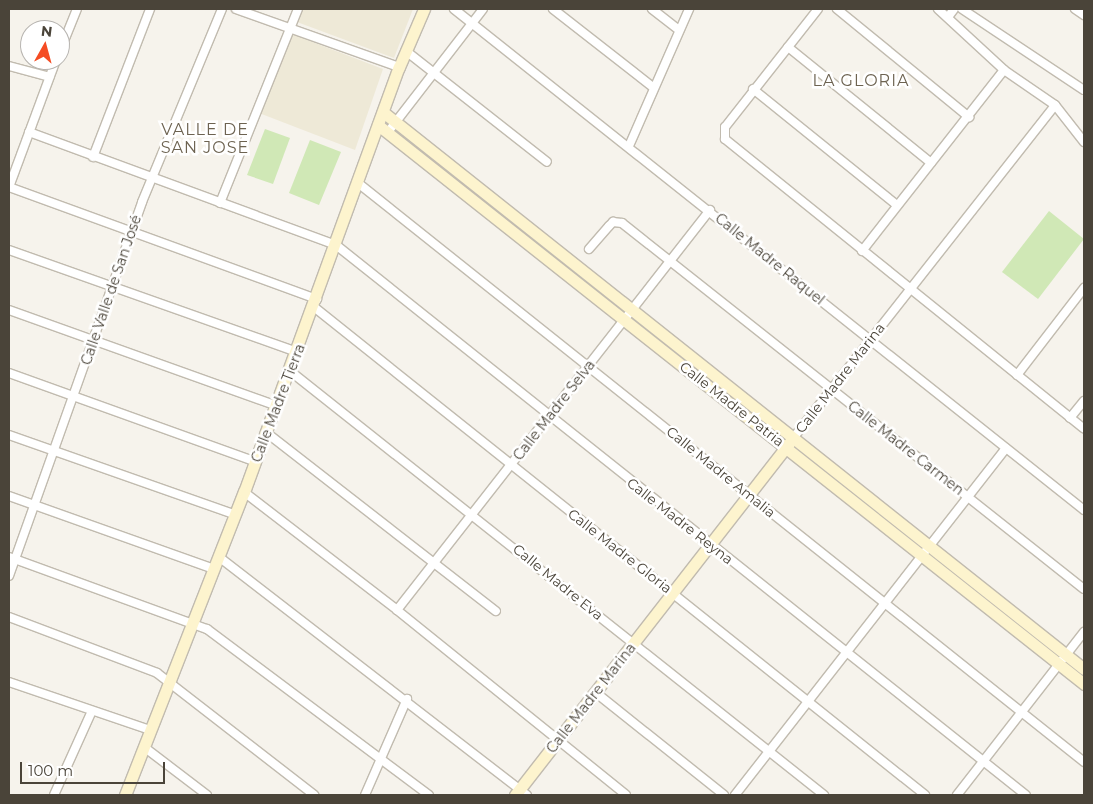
<!DOCTYPE html>
<meta charset="utf-8">
<style>
body{margin:0}
#map{position:relative;width:1093px;height:804px;overflow:hidden;background:#f6f3ec;font-family:Montserrat,sans-serif}
div>[style]{position:absolute}
.education>*{inset:0;background:#eee9d7}
.green>*{inset:0;background:#d0e8b6}
.roads{filter:drop-shadow(1px 0 #c1bbaf) drop-shadow(-1px 0 #c1bbaf) drop-shadow(0 1px #c1bbaf) drop-shadow(0 -1px #c1bbaf)}
.street>*{height:8px;margin:-4px;padding:0 4px;transform-origin:4px;border-radius:4px;background:#fff}
.secondary>*{height:11px;margin:-5.5px;padding:0 5.5px;transform-origin:5.5px;border-radius:5.5px;background:#fdf4ce}
span{translate:-50% -50%;white-space:nowrap;text-align:center;line-height:1.15;-webkit-text-stroke:5px #fff;paint-order:stroke}
.street-label{font-size:14px;color:#4a4439}
.quarter-label{font-size:16px;color:#6d6351;letter-spacing:1px}
.frame{position:absolute;inset:0;border:10px solid #4a4439;pointer-events:none}
.north{position:absolute;left:20px;top:20px;width:50px;height:50px;box-sizing:border-box;background:#fff;border:1px solid #b7b4b0;border-radius:50%;rotate:7deg;font-size:14px;font-weight:700;line-height:20px;text-align:center;color:#4a4439}
.north::after{content:'';display:block;margin:auto;width:18px;height:22px;background:#f54c23;clip-path:polygon(50% 0,100% 100%,50% 72%,0 100%)}
.scale{position:absolute;left:20px;top:762px;width:145px;height:22px;box-sizing:border-box;border:2px solid #4a4439;border-top:0;padding-left:6px;font-size:15px;line-height:18px;white-space:nowrap;color:#4a4439;-webkit-text-stroke:4px #fff;paint-order:stroke}
</style>
<div id="map">
<div class="education">
<div style="clip-path:polygon(302px 9px,413px 9px,394px 58px,297px 22px)"></div>
<div style="clip-path:polygon(289px 33px,383px 69px,355px 150px,259px 113px)"></div>
</div>
<div class="green">
<div style="clip-path:polygon(265px 129px,290px 138px,273px 184px,247px 175px)"></div>
<div style="clip-path:polygon(310px 140px,341px 152px,319px 205px,289px 193px)"></div>
<div style="clip-path:polygon(1049px 211px,1084px 239px,1038px 299px,1002px 272px)"></div>
</div>
<div class="roads">
<div class="street">
<div style="left:236px;top:9px;width:173px;rotate:19.6deg"></div>
<div style="left:454px;top:9px;width:805px;rotate:38.49deg"></div>
<div style="left:553px;top:9px;width:128px;rotate:38deg"></div>
<div style="left:652px;top:9px;width:34px;rotate:38deg"></div>
<div style="left:818px;top:9px;width:150px;rotate:128.2deg"></div>
<div style="left:725px;top:127px;width:12px;rotate:90deg"></div>
<div style="left:725px;top:139px;width:461px;rotate:38.9deg"></div>
<div style="left:837px;top:9px;width:171px;rotate:39.3deg"></div>
<div style="left:938px;top:9px;width:90px;rotate:42.7deg"></div>
<div style="left:1004px;top:70px;width:62px;rotate:34.5deg"></div>
<div style="left:1055px;top:105px;width:47px;rotate:51.9deg"></div>
<div style="left:962px;top:9px;width:146px;rotate:33.6deg"></div>
<div style="left:1075px;top:9px;width:11px;rotate:34deg"></div>
<div style="left:948px;top:17px;width:10px;rotate:-53deg"></div>
<div style="left:788px;top:47px;width:184px;rotate:39deg"></div>
<div style="left:60px;top:51px;width:45px;rotate:-68deg"></div>
<div style="left:406px;top:51px;width:179px;rotate:38.2deg"></div>
<div style="left:9px;top:66px;width:42px;rotate:15deg"></div>
<div style="left:753px;top:89px;width:185px;rotate:38.9deg"></div>
<div style="left:29px;top:132px;width:327px;rotate:20.2deg"></div>
<div style="left:336px;top:245px;width:882px;rotate:38.56deg"></div>
<div style="left:388px;top:132px;width:155px;rotate:-52.3deg"></div>
<div style="left:629px;top:146px;width:150px;rotate:-66.3deg"></div>
<div style="left:93px;top:157px;width:159px;rotate:-68.9deg"></div>
<div style="left:358px;top:183px;width:929px;rotate:38.57deg"></div>
<div style="left:9px;top:187px;width:328px;rotate:20deg"></div>
<div style="left:9px;top:187px;width:135px;rotate:-69.7deg"></div>
<div style="left:220px;top:203px;width:209px;rotate:-68.1deg"></div>
<div style="left:589px;top:249px;width:30px;rotate:-49deg"></div>
<div style="left:609px;top:226px;width:6px;rotate:-45deg"></div>
<div style="left:613px;top:222px;width:9px;rotate:6deg"></div>
<div style="left:622px;top:223px;width:589px;rotate:38.39deg"></div>
<div style="left:9px;top:250px;width:306px;rotate:19.5deg"></div>
<div style="left:862px;top:251px;width:230px;rotate:-51.9deg"></div>
<div style="left:314px;top:307px;width:782px;rotate:38.61deg"></div>
<div style="left:9px;top:310px;width:285px;rotate:19.7deg"></div>
<div style="left:290px;top:371px;width:682px;rotate:38.45deg"></div>
<div style="left:9px;top:373px;width:263px;rotate:19.8deg"></div>
<div style="left:1017px;top:375px;width:110px;rotate:-52.4deg"></div>
<div style="left:1070px;top:418px;width:22px;rotate:-51deg"></div>
<div style="left:267px;top:433px;width:290px;rotate:37.9deg"></div>
<div style="left:9px;top:435px;width:241px;rotate:19.4deg"></div>
<div style="left:794px;top:437px;width:422px;rotate:-51.8deg"></div>
<div style="left:244px;top:492px;width:193px;rotate:37.6deg"></div>
<div style="left:397px;top:610px;width:294px;rotate:38.9deg"></div>
<div style="left:9px;top:496px;width:218px;rotate:19.6deg"></div>
<div style="left:9px;top:557px;width:211px;rotate:20deg"></div>
<div style="left:207px;top:629px;width:277px;rotate:36.8deg"></div>
<div style="left:219px;top:557px;width:389px;rotate:37.7deg"></div>
<div style="left:9px;top:576px;width:397px;rotate:-70.4deg"></div>
<div style="left:142px;top:202px;width:209px;rotate:-67.5deg"></div>
<div style="left:397px;top:610px;width:508px;rotate:-51.96deg"></div>
<div style="left:9px;top:617px;width:158px;rotate:20.7deg"></div>
<div style="left:157px;top:673px;width:199px;rotate:37.8deg"></div>
<div style="left:9px;top:682px;width:149px;rotate:18.8deg"></div>
<div style="left:595px;top:692px;width:165px;rotate:38.6deg"></div>
<div style="left:144px;top:747px;width:79px;rotate:37.3deg"></div>
<div style="left:54px;top:795px;width:92px;rotate:-65.7deg"></div>
<div style="left:365px;top:795px;width:105px;rotate:-66.4deg"></div>
<div style="left:735px;top:795px;width:440px;rotate:-52deg"></div>
<div style="left:957px;top:795px;width:207px;rotate:-52.1deg"></div>
</div>
<div class="secondary">
<div style="left:383px;top:112px;width:895px;rotate:38.47deg"></div>
<div style="left:378px;top:125px;width:901px;rotate:38.37deg"></div>
<div style="left:125px;top:795px;width:326px;rotate:-68.6deg"></div>
<div style="left:244px;top:492px;width:452px;rotate:-70deg"></div>
<div style="left:399px;top:67px;width:63px;rotate:-66.7deg"></div>
<div style="left:515px;top:795px;width:447px;rotate:-52.1deg"></div>
</div>
</div>
<div class="street-label">
<span style="left:770px;top:259px;rotate:39deg">Calle Madre Raquel</span>
<span style="left:111px;top:290px;rotate:-71deg">Calle Valle de San José</span>
<span style="left:840px;top:378px;rotate:-52deg">Calle Madre Marina</span>
<span style="left:278px;top:403px;rotate:-69deg">Calle Madre Tierra</span>
<span style="left:732px;top:404px;rotate:38deg">Calle Madre Patria</span>
<span style="left:554px;top:410px;rotate:-52deg">Calle Madre Selva</span>
<span style="left:906px;top:448px;rotate:38deg">Calle Madre Carmen</span>
<span style="left:721px;top:472px;rotate:39deg">Calle Madre Amalia</span>
<span style="left:680px;top:521px;rotate:38deg">Calle Madre Reyna</span>
<span style="left:620px;top:551px;rotate:38deg">Calle Madre Gloria</span>
<span style="left:558px;top:582px;rotate:39deg">Calle Madre Eva</span>
<span style="left:591px;top:698px;rotate:-52deg">Calle Madre Marina</span>
</div>
<div class="quarter-label">
<span style="left:861px;top:81px">LA GLORIA</span>
<span style="left:205px;top:139px">VALLE DE<br>SAN JOSE</span>
</div>
<div class="frame"></div>
<div class="north">N</div>
<div class="scale">100 m</div>
</div>
